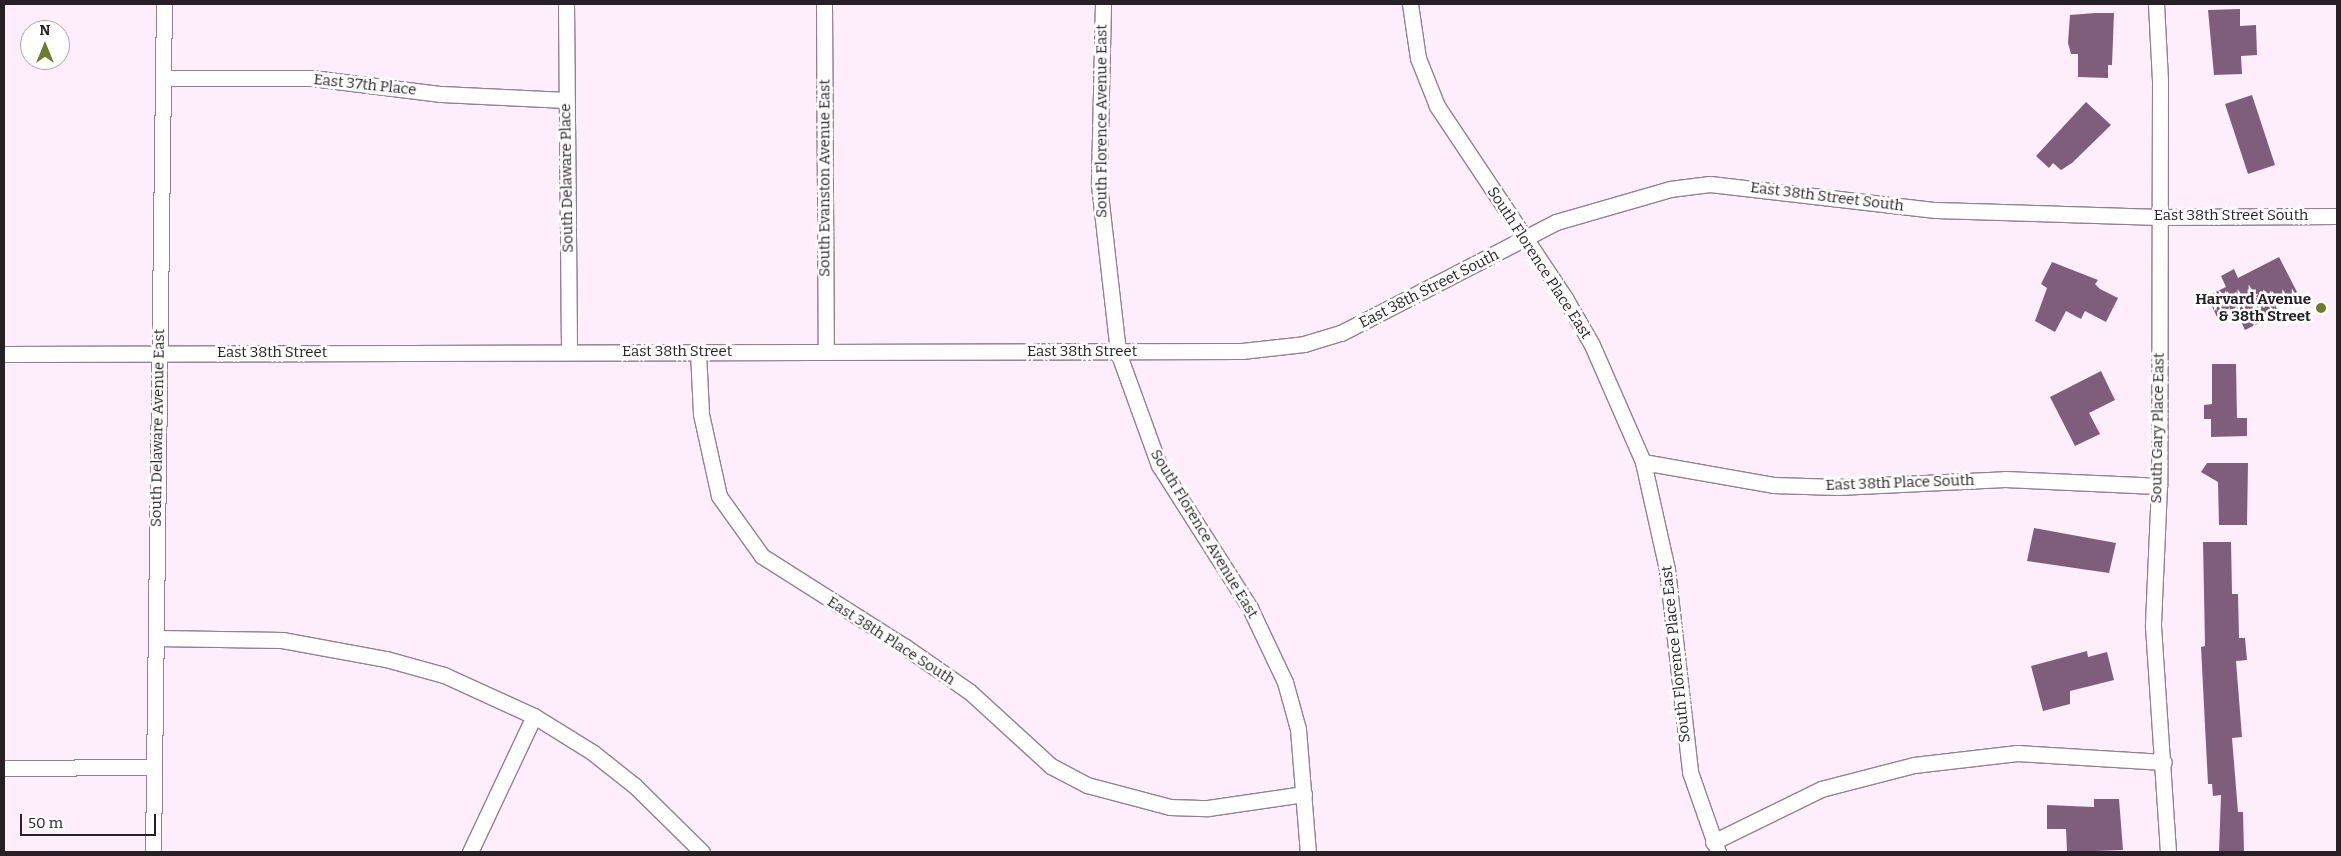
<!DOCTYPE html>
<style>
body{margin:0}
#map{position:relative;width:2341px;height:856px;overflow:hidden;background:#feedfb;font-family:Bitter,serif}
div>[style]{position:absolute}
.building>*{inset:0;background:#7f5e7c}
.roads{filter:drop-shadow(1px 0 #91828f) drop-shadow(-1px 0 #91828f) drop-shadow(0 1px #91828f) drop-shadow(0 -1px #91828f)}
.street>*{height:15px;margin:-7.5px;padding:0 7.5px;transform-origin:7.5px;border-radius:7.5px;background:#fff}
.dots>*{width:14px;height:14px;translate:-50% -50%;box-sizing:border-box;border:2px solid #fff;border-radius:50%}
span{translate:-50% -50%;white-space:nowrap;text-align:center;line-height:1.15;-webkit-text-stroke:5px #fff;paint-order:stroke}
.street-label{font-size:15px;color:#272127}
.poi-label{font-size:15px;color:#272127;font-weight:700}
.right{translate:-100% -50%;text-align:right}
.frame{position:absolute;inset:0;border:5px solid #272127;pointer-events:none}
.north{position:absolute;left:20px;top:20px;width:50px;height:50px;box-sizing:border-box;background:#fff;border:1px solid #a9a6a9;border-radius:50%;rotate:0deg;font-size:14px;font-weight:700;line-height:20px;text-align:center;color:#272127}
.north::after{content:'';display:block;margin:auto;width:18px;height:22px;background:#6b7c2b;clip-path:polygon(50% 0,100% 100%,50% 72%,0 100%)}
.scale{position:absolute;left:20px;top:814px;width:136px;height:22px;box-sizing:border-box;border:2px solid #272127;border-top:0;padding-left:6px;font-size:15px;line-height:18px;white-space:nowrap;color:#272127;-webkit-text-stroke:4px #fff;paint-order:stroke}
</style>
<div id="map">
<div class="building">
<div style="clip-path:polygon(2240px 9px,2240px 26px,2256px 25px,2257px 55px,2241px 56px,2242px 74px,2214px 75px,2208px 10px)"></div>
<div style="clip-path:polygon(2095px 13px,2114px 13px,2112px 65px,2108px 65px,2108px 78px,2078px 77px,2078px 54px,2071px 54px,2068px 43px,2070px 15px)"></div>
<div style="clip-path:polygon(2252px 95px,2275px 165px,2248px 174px,2225px 104px)"></div>
<div style="clip-path:polygon(2086px 102px,2111px 125px,2072px 163px,2061px 170px,2053px 163px,2049px 168px,2036px 156px)"></div>
<div style="clip-path:polygon(2279px 257px,2297px 292px,2274px 303px,2279px 313px,2245px 330px,2237px 313px,2218px 319px,2207px 296px,2226px 287px,2221px 276px,2234px 269px,2238px 278px)"></div>
<div style="clip-path:polygon(2052px 262px,2098px 280px,2095px 284px,2100px 289px,2118px 298px,2106px 322px,2085px 311px,2081px 319px,2066px 311px,2055px 332px,2035px 321px,2047px 288px,2041px 284px)"></div>
<div style="clip-path:polygon(2212px 364px,2236px 364px,2237px 418px,2247px 418px,2247px 436px,2211px 437px,2211px 419px,2204px 419px,2204px 405px,2212px 404px)"></div>
<div style="clip-path:polygon(2101px 371px,2115px 400px,2089px 413px,2100px 434px,2075px 446px,2050px 397px)"></div>
<div style="clip-path:polygon(2207px 463px,2248px 463px,2247px 525px,2219px 525px,2218px 482px,2201px 472px)"></div>
<div style="clip-path:polygon(2034px 528px,2116px 543px,2109px 573px,2027px 561px)"></div>
<div style="clip-path:polygon(2203px 542px,2231px 542px,2232px 594px,2238px 594px,2239px 638px,2245px 638px,2247px 660px,2236px 661px,2242px 737px,2232px 738px,2238px 812px,2243px 812px,2244px 852px,2219px 852px,2221px 795px,2213px 796px,2212px 784px,2208px 784px,2201px 647px,2205px 646px)"></div>
<div style="clip-path:polygon(2087px 651px,2088px 657px,2107px 652px,2114px 680px,2070px 691px,2070px 704px,2043px 711px,2031px 666px)"></div>
<div style="clip-path:polygon(2094px 799px,2119px 799px,2123px 850px,2067px 852px,2066px 829px,2047px 829px,2047px 805px,2094px 807px)"></div>
</div>
<div class="roads">
<div class="street">
<div style="left:566px;top:4px;width:348px;rotate:89.5deg"></div>
<div style="left:824px;top:4px;width:348px;rotate:89.7deg"></div>
<div style="left:1103px;top:4px;width:181px;rotate:91.3deg"></div>
<div style="left:1099px;top:185px;width:168px;rotate:83.5deg"></div>
<div style="left:1118px;top:352px;width:120px;rotate:70.1deg"></div>
<div style="left:1159px;top:465px;width:169px;rotate:57.5deg"></div>
<div style="left:1250px;top:608px;width:82px;rotate:64.7deg"></div>
<div style="left:1285px;top:682px;width:49px;rotate:74.5deg"></div>
<div style="left:1298px;top:729px;width:123px;rotate:85.4deg"></div>
<div style="left:1410px;top:4px;width:55px;rotate:81.6deg"></div>
<div style="left:1418px;top:58px;width:52px;rotate:68.4deg"></div>
<div style="left:1437px;top:106px;width:231px;rotate:56.3deg"></div>
<div style="left:1565px;top:298px;width:54px;rotate:60.1deg"></div>
<div style="left:1592px;top:345px;width:128px;rotate:66.4deg"></div>
<div style="left:1643px;top:462px;width:110px;rotate:77.4deg"></div>
<div style="left:1667px;top:569px;width:204px;rotate:83.5deg"></div>
<div style="left:1690px;top:772px;width:85px;rotate:70.7deg"></div>
<div style="left:2156px;top:4px;width:77px;rotate:87deg"></div>
<div style="left:2160px;top:81px;width:405px;rotate:90.1deg"></div>
<div style="left:2159px;top:486px;width:140px;rotate:92.5deg"></div>
<div style="left:2153px;top:626px;width:226px;rotate:86.2deg"></div>
<div style="left:164px;top:78px;width:148px"></div>
<div style="left:312px;top:78px;width:130px;rotate:7.1deg"></div>
<div style="left:441px;top:94px;width:125px;rotate:2.7deg"></div>
<div style="left:698px;top:352px;width:62px;rotate:87.2deg"></div>
<div style="left:701px;top:414px;width:84px;rotate:77.6deg"></div>
<div style="left:719px;top:496px;width:74px;rotate:54.4deg"></div>
<div style="left:762px;top:556px;width:168px;rotate:32.4deg"></div>
<div style="left:904px;top:646px;width:80px;rotate:34.9deg"></div>
<div style="left:970px;top:692px;width:110px;rotate:42.4deg"></div>
<div style="left:1051px;top:766px;width:41px;rotate:27.8deg"></div>
<div style="left:1087px;top:785px;width:86px;rotate:14.8deg"></div>
<div style="left:1170px;top:807px;width:38px;rotate:2deg"></div>
<div style="left:1208px;top:808px;width:97px;rotate:-8.3deg"></div>
<div style="left:4px;top:354px;width:1238px;rotate:-0.14deg"></div>
<div style="left:1242px;top:351px;width:62px;rotate:-6.4deg"></div>
<div style="left:1304px;top:344px;width:39px;rotate:-17deg"></div>
<div style="left:1341px;top:333px;width:242px;rotate:-27.3deg"></div>
<div style="left:1556px;top:222px;width:119px;rotate:-16.1deg"></div>
<div style="left:1670px;top:189px;width:40px;rotate:-7.1deg"></div>
<div style="left:1710px;top:184px;width:227px;rotate:6.6deg"></div>
<div style="left:1936px;top:210px;width:224px;rotate:1.8deg"></div>
<div style="left:2160px;top:217px;width:177px;rotate:-0.3deg"></div>
<div style="left:1643px;top:462px;width:132px;rotate:10deg"></div>
<div style="left:1773px;top:485px;width:65px;rotate:1.8deg"></div>
<div style="left:1838px;top:487px;width:167px;rotate:-2.7deg"></div>
<div style="left:2005px;top:479px;width:154px;rotate:2.6deg"></div>
<div style="left:156px;top:638px;width:126px;rotate:0.9deg"></div>
<div style="left:282px;top:640px;width:106px;rotate:10.4deg"></div>
<div style="left:386px;top:659px;width:60px;rotate:15.4deg"></div>
<div style="left:444px;top:675px;width:99px;rotate:24.5deg"></div>
<div style="left:534px;top:716px;width:68px;rotate:31.8deg"></div>
<div style="left:592px;top:752px;width:55px;rotate:38.3deg"></div>
<div style="left:635px;top:786px;width:94px;rotate:44.6deg"></div>
<div style="left:4px;top:768px;width:149px;rotate:-0.4deg"></div>
<div style="left:1713px;top:842px;width:120px;rotate:-26.1deg"></div>
<div style="left:1821px;top:789px;width:96px;rotate:-14.5deg"></div>
<div style="left:1914px;top:765px;width:104px;rotate:-6.6deg"></div>
<div style="left:2017px;top:753px;width:147px;rotate:3.5deg"></div>
<div style="left:153px;top:852px;width:848px;rotate:-89.26deg"></div>
<div style="left:470px;top:852px;width:150px;rotate:-64.8deg"></div>
</div>
</div>
<div class="dots">
<div style="left:2321px;top:308px;background:#6b7c2b"></div>
</div>
<div class="street-label">
<span style="left:365px;top:85px;rotate:6deg">East 37th Place</span>
<span style="left:1102px;top:121px;rotate:-90deg">South Florence Avenue East</span>
<span style="left:567px;top:178px;rotate:-91deg">South Delaware Place</span>
<span style="left:825px;top:178px;rotate:-90deg">South Evanston Avenue East</span>
<span style="left:1827px;top:197px;rotate:7deg">East 38th Street South</span>
<span style="left:2231px;top:216px">East 38th Street South</span>
<span style="left:1539px;top:263px;rotate:57deg">South Florence Place East</span>
<span style="left:1429px;top:289px;rotate:-27deg">East 38th Street South</span>
<span style="left:677px;top:352px">East 38th Street</span>
<span style="left:1082px;top:352px">East 38th Street</span>
<span style="left:272px;top:353px">East 38th Street</span>
<span style="left:158px;top:428px;rotate:-89deg">South Delaware Avenue East</span>
<span style="left:2158px;top:428px;rotate:-89deg">South Gary Place East</span>
<span style="left:1900px;top:483px;rotate:-2deg">East 38th Place South</span>
<span style="left:1204px;top:534px;rotate:59deg">South Florence Avenue East</span>
<span style="left:891px;top:641px;rotate:33deg">East 38th Place South</span>
<span style="left:1676px;top:654px;rotate:-96deg">South Florence Place East</span>
</div>
<div class="poi-label">
<span class="right" style="left:2311px;top:308px">Harvard Avenue<br>&amp; 38th Street</span>
</div>
<div class="frame"></div>
<div class="north">N</div>
<div class="scale">50 m</div>
</div>
